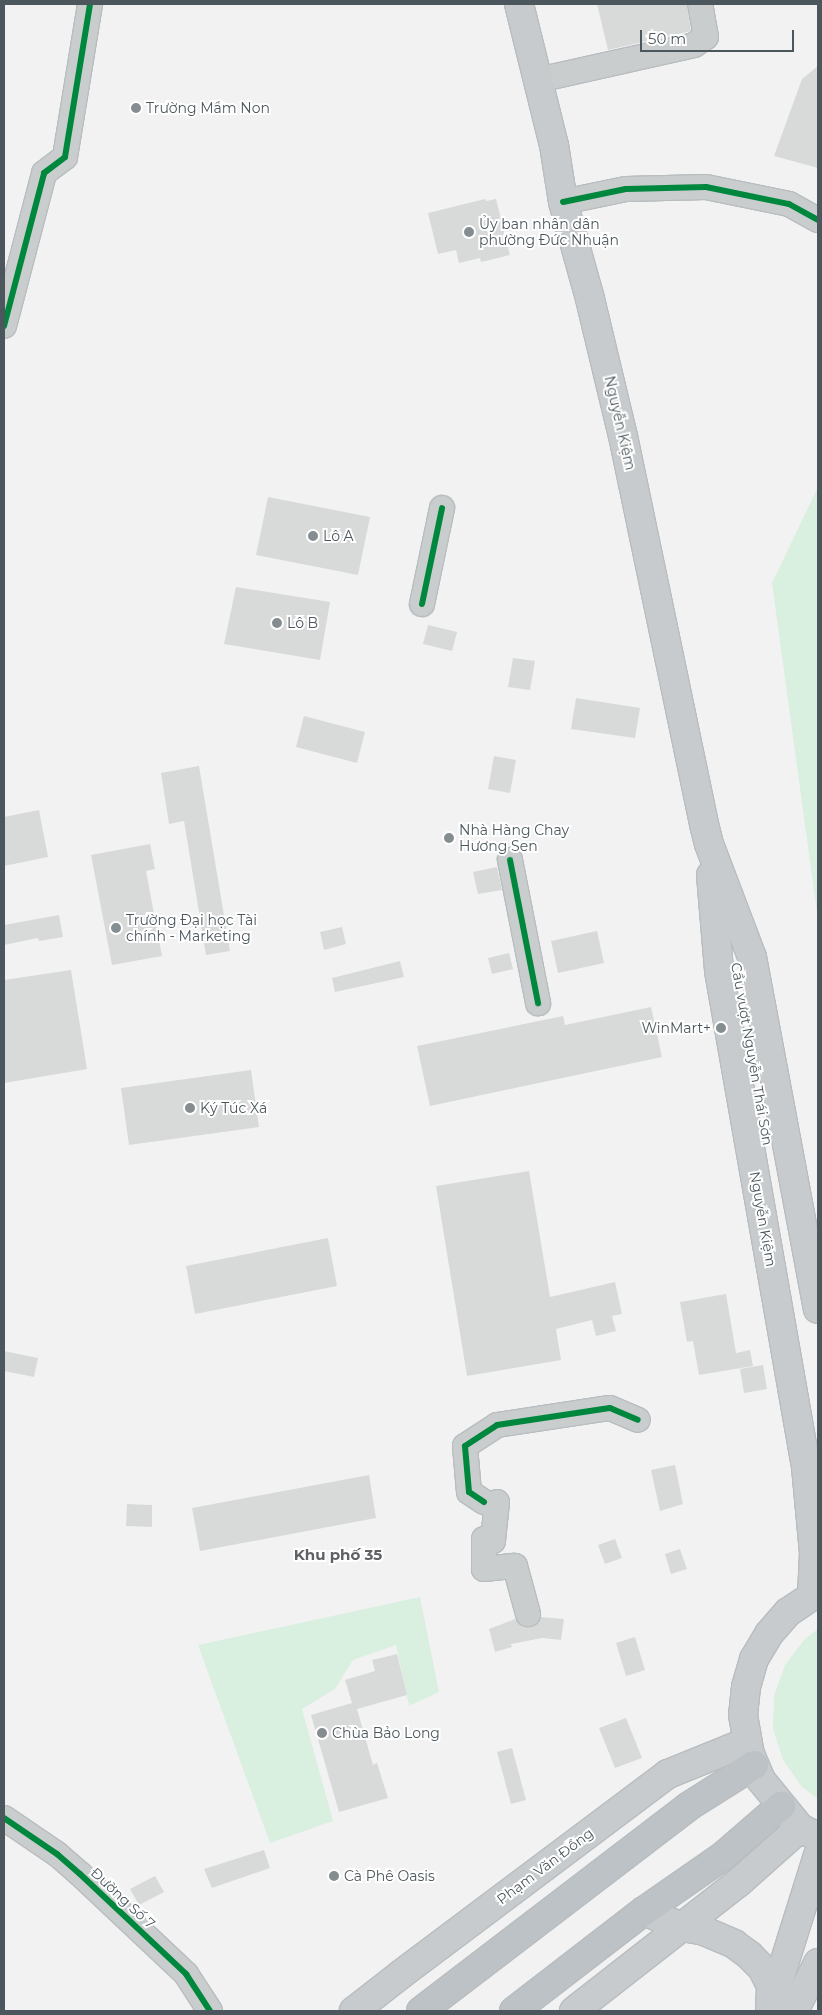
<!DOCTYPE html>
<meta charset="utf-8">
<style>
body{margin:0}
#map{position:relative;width:822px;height:2015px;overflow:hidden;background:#f2f2f2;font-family:Montserrat,sans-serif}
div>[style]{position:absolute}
.green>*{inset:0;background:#d9efdf}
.building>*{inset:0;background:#d8dada}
.roads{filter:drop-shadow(1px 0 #b8bdc0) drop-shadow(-1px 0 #b8bdc0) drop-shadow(0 1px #b8bdc0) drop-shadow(0 -1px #b8bdc0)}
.minor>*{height:24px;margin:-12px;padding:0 12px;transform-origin:12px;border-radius:12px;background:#cacdcd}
.major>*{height:28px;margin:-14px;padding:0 14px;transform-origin:14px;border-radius:14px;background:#c8cbcd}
.highway>*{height:28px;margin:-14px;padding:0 14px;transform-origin:14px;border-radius:14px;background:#bcc2c5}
.cycleway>*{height:6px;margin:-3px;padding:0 3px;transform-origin:3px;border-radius:3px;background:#00873e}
.dots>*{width:14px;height:14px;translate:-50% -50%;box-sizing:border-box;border:2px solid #fff;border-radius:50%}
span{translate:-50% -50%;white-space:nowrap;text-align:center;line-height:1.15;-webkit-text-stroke:4px #fff;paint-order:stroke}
.poi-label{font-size:14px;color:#4b575d}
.left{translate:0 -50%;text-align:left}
.right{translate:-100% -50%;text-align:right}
.street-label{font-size:14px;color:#4b575d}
.neighbourhood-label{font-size:15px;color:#5e6265;font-weight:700}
.frame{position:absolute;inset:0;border:5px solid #4b575d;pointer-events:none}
.scale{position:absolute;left:640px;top:30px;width:154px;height:22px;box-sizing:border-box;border:2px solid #4b575d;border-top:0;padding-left:6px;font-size:15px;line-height:18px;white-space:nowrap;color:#4b575d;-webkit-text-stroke:4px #fff;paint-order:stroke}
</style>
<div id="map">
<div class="green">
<div style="clip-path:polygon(818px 487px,818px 920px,772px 583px)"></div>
<div style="clip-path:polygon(420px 1597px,439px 1692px,409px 1706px,396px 1645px,353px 1660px,335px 1689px,302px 1709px,333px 1821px,270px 1843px,198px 1645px)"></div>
<div style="clip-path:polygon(818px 1629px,818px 1799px,802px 1787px,783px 1760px,773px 1729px,774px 1696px,785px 1665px,805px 1639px)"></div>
</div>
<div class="building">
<div style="clip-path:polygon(597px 4px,687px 4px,691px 31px,608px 50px)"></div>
<div style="clip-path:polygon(818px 66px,818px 168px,774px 156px,802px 79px)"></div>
<div style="clip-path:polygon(485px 199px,486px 201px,496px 199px,510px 255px,481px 262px,480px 258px,459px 263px,456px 250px,438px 254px,428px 213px)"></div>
<div style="clip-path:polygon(268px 497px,370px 517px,358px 575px,256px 555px)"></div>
<div style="clip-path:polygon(236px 587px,330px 602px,320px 660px,224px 644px)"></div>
<div style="clip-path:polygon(428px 625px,457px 632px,452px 651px,423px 644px)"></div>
<div style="clip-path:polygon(513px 658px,535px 661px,530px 690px,508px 687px)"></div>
<div style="clip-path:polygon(576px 698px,640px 708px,635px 738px,571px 729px)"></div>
<div style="clip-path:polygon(304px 716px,365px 732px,357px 763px,296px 747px)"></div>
<div style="clip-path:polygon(494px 756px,516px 760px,510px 793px,488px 789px)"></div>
<div style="clip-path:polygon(199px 766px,230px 951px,206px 955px,184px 821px,169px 824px,161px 773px)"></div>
<div style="clip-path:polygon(39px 810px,48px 857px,4px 866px,4px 817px)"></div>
<div style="clip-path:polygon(150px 844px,155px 869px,146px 871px,162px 956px,112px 965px,91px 855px)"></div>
<div style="clip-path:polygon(497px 867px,502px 890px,478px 894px,473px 872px)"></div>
<div style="clip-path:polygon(59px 915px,63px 937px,39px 941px,38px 938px,4px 945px,4px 925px)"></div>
<div style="clip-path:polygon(342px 927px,346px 944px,324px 950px,320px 932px)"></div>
<div style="clip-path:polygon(597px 931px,604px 963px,558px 973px,551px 941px)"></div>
<div style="clip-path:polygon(509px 953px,513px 969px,492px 974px,488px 958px)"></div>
<div style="clip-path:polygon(400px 961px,404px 977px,335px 992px,332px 978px)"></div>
<div style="clip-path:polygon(71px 970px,87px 1069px,4px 1083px,4px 980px)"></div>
<div style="clip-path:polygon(651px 1007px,662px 1057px,430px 1106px,417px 1046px,563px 1016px,565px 1025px)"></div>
<div style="clip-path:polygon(251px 1070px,259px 1127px,129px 1145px,121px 1088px)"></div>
<div style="clip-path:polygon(529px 1171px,550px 1297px,615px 1282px,622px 1314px,612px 1316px,616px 1331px,596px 1336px,592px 1320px,556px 1329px,561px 1360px,467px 1376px,436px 1186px)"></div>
<div style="clip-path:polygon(328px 1238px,337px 1286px,195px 1314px,186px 1266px)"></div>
<div style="clip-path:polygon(726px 1294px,736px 1353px,750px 1350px,753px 1366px,699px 1375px,693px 1341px,687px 1342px,680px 1302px)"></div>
<div style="clip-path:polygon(4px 1351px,38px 1358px,34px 1377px,4px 1371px)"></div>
<div style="clip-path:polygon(763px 1365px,767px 1389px,744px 1393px,740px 1369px)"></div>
<div style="clip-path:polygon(675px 1465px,683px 1504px,660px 1511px,651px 1470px)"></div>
<div style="clip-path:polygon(369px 1475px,376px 1518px,200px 1551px,192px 1508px)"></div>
<div style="clip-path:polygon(127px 1504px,152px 1505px,152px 1527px,126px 1526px)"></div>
<div style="clip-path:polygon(615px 1539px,622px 1558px,605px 1564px,598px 1545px)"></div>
<div style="clip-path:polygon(680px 1549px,687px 1569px,671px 1574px,665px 1554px)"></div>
<div style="clip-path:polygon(541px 1617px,564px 1619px,561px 1640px,542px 1638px,511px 1644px,512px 1647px,495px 1652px,489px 1629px,515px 1619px,524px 1627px,531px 1627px,538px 1623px)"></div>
<div style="clip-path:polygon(635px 1637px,645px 1670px,626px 1676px,616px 1643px)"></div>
<div style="clip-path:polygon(397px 1654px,407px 1695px,357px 1709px,373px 1765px,377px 1763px,388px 1798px,339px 1812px,311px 1715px,352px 1703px,345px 1680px,375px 1671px,372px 1660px)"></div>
<div style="clip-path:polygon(626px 1718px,642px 1758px,615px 1768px,599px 1728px)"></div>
<div style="clip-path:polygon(512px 1748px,526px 1800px,511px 1804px,497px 1752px)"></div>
<div style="clip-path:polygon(264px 1850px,270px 1868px,212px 1888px,204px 1869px)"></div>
<div style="clip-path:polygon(155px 1876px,164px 1892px,139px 1905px,130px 1889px)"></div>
</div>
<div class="roads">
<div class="minor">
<div style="left:538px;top:80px;width:160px;rotate:-12.6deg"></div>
<div style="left:694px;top:45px;width:14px;rotate:-34deg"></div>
<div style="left:706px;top:37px;width:34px;rotate:-100deg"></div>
<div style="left:563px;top:202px;width:64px;rotate:-11.7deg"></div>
<div style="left:626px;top:189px;width:80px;rotate:-1.4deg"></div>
<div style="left:706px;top:187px;width:85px;rotate:11.6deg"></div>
<div style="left:789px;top:204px;width:33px;rotate:29deg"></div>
<div style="left:4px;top:326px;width:158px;rotate:-75.3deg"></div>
<div style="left:44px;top:173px;width:26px;rotate:-37deg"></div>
<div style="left:65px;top:157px;width:155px;rotate:-80.7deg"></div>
<div style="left:422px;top:604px;width:98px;rotate:-78.2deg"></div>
<div style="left:510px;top:860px;width:146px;rotate:78.9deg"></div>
<div style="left:484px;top:1502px;width:18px;rotate:-146deg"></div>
<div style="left:469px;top:1492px;width:46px;rotate:-95deg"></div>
<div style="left:465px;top:1446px;width:38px;rotate:-33deg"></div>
<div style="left:497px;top:1425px;width:114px;rotate:-8.6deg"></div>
<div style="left:610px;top:1408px;width:30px;rotate:23deg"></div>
<div style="left:497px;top:1502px;width:39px;rotate:96deg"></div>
<div style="left:493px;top:1541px;width:9px;rotate:-167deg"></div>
<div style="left:484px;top:1539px;width:30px;rotate:90deg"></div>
<div style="left:484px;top:1569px;width:31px;rotate:-6deg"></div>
<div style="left:515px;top:1566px;width:50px;rotate:74.8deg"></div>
<div style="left:4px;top:1818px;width:64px;rotate:34.2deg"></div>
<div style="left:57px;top:1854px;width:30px;rotate:41deg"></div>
<div style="left:80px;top:1874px;width:146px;rotate:43.3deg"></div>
<div style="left:186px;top:1974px;width:44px;rotate:57deg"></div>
</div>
<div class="major">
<div style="left:519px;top:4px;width:145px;rotate:76.1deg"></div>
<div style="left:554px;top:145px;width:58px;rotate:81deg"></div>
<div style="left:563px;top:202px;width:101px;rotate:74.4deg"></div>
<div style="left:590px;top:299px;width:141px;rotate:76.5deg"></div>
<div style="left:623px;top:436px;width:400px;rotate:78.2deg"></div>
<div style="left:705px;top:828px;width:16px;rotate:76deg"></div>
<div style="left:709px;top:844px;width:121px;rotate:69.2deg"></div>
<div style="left:752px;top:957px;width:358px;rotate:79.4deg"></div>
<div style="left:711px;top:875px;width:96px;rotate:85.2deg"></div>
<div style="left:719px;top:971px;width:504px;rotate:80.05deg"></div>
<div style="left:806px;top:1467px;width:86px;rotate:84.7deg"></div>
<div style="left:814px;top:1553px;width:42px;rotate:92.7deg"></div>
<div style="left:818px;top:1592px;width:36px;rotate:146deg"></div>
<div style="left:788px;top:1612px;width:29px;rotate:131deg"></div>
<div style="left:769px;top:1634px;width:29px;rotate:121deg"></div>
<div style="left:754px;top:1659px;width:29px;rotate:106deg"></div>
<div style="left:746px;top:1687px;width:28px;rotate:96deg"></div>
<div style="left:743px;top:1715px;width:40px;rotate:80deg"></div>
<div style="left:750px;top:1754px;width:28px;rotate:67deg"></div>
<div style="left:761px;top:1780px;width:62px;rotate:50.9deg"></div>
<div style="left:800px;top:1828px;width:20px;rotate:27deg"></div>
<div style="left:644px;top:1911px;width:41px;rotate:22.8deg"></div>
<div style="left:682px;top:1927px;width:22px;rotate:10deg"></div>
<div style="left:704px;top:1931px;width:33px;rotate:23deg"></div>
<div style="left:734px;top:1944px;width:19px;rotate:36deg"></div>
<div style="left:749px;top:1955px;width:18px;rotate:45deg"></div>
<div style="left:762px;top:1968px;width:20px;rotate:63deg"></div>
<div style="left:771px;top:1986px;width:25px;rotate:92deg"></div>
<div style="left:772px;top:2002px;width:154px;rotate:-72.6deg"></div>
<div style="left:354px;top:2011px;width:58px;rotate:-38deg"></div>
<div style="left:400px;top:1975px;width:335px;rotate:-36.9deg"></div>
<div style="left:668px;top:1774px;width:85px;rotate:-22.1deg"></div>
<div style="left:574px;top:2011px;width:208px;rotate:-38deg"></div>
<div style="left:738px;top:1883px;width:83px;rotate:-41.6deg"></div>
<div style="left:794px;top:2011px;width:54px;rotate:-63.4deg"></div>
</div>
<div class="highway">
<div style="left:421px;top:2011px;width:337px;rotate:-37.4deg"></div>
<div style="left:689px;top:1806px;width:77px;rotate:-32.2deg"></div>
<div style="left:514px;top:2011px;width:164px;rotate:-37.6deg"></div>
<div style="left:644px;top:1911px;width:96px;rotate:-34.8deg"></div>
<div style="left:723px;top:1856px;width:77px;rotate:-40.8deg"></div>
</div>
</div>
<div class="cycleway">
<div style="left:563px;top:202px;width:64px;rotate:-11.7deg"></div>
<div style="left:626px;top:189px;width:80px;rotate:-1.4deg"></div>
<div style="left:706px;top:187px;width:85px;rotate:11.6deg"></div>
<div style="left:789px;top:204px;width:33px;rotate:29deg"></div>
<div style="left:4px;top:326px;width:158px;rotate:-75.3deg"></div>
<div style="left:44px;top:173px;width:26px;rotate:-37deg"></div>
<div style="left:65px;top:157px;width:155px;rotate:-80.7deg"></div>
<div style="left:422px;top:604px;width:98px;rotate:-78.2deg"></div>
<div style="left:510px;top:860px;width:146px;rotate:78.9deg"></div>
<div style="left:484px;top:1502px;width:18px;rotate:-146deg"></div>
<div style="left:469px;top:1492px;width:46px;rotate:-95deg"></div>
<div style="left:465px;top:1446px;width:38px;rotate:-33deg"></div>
<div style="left:497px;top:1425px;width:114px;rotate:-8.6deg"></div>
<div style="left:610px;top:1408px;width:30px;rotate:23deg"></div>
<div style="left:4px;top:1818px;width:64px;rotate:34.2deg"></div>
<div style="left:57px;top:1854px;width:30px;rotate:41deg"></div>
<div style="left:80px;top:1874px;width:146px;rotate:43.3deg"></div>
<div style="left:186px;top:1974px;width:44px;rotate:57deg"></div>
</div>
<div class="dots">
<div style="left:136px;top:108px;background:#858d91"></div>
<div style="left:469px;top:232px;background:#858d91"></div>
<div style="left:313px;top:536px;background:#858d91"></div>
<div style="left:277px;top:623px;background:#858d91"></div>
<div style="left:449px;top:838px;background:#858d91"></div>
<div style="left:116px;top:928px;background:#858d91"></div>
<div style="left:721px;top:1028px;background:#858d91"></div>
<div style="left:190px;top:1108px;background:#858d91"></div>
<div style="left:322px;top:1733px;background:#858d91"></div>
<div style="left:334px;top:1876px;background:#858d91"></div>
</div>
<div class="poi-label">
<span class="left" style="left:146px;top:108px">Trường Mầm Non</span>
<span class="left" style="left:479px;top:232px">Ủy ban nhân dân<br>phường Đức Nhuận</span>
<span class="left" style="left:323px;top:536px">Lô A</span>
<span class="left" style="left:287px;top:623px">Lô B</span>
<span class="left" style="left:459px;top:838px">Nhà Hàng Chay<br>Hương Sen</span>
<span class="left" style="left:126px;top:928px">Trường Đại học Tài<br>chính - Marketing</span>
<span class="right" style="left:711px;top:1028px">WinMart+</span>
<span class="left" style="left:200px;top:1108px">Ký Túc Xá</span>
<span class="left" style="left:332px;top:1733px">Chùa Bảo Long</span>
<span class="left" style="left:344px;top:1876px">Cà Phê Oasis</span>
</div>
<div class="street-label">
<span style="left:620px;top:423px;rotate:77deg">Nguyễn Kiệm</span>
<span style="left:752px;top:1054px;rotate:80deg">Cầu vượt Nguyễn Thái Sơn</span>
<span style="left:763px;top:1219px;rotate:80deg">Nguyễn Kiệm</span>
<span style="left:545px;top:1866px;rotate:-37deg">Phạm Văn Đồng</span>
<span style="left:123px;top:1898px;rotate:43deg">Đường Số 7</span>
</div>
<div class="neighbourhood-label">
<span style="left:338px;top:1555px">Khu phố 35</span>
</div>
<div class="frame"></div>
<div class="scale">50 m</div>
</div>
